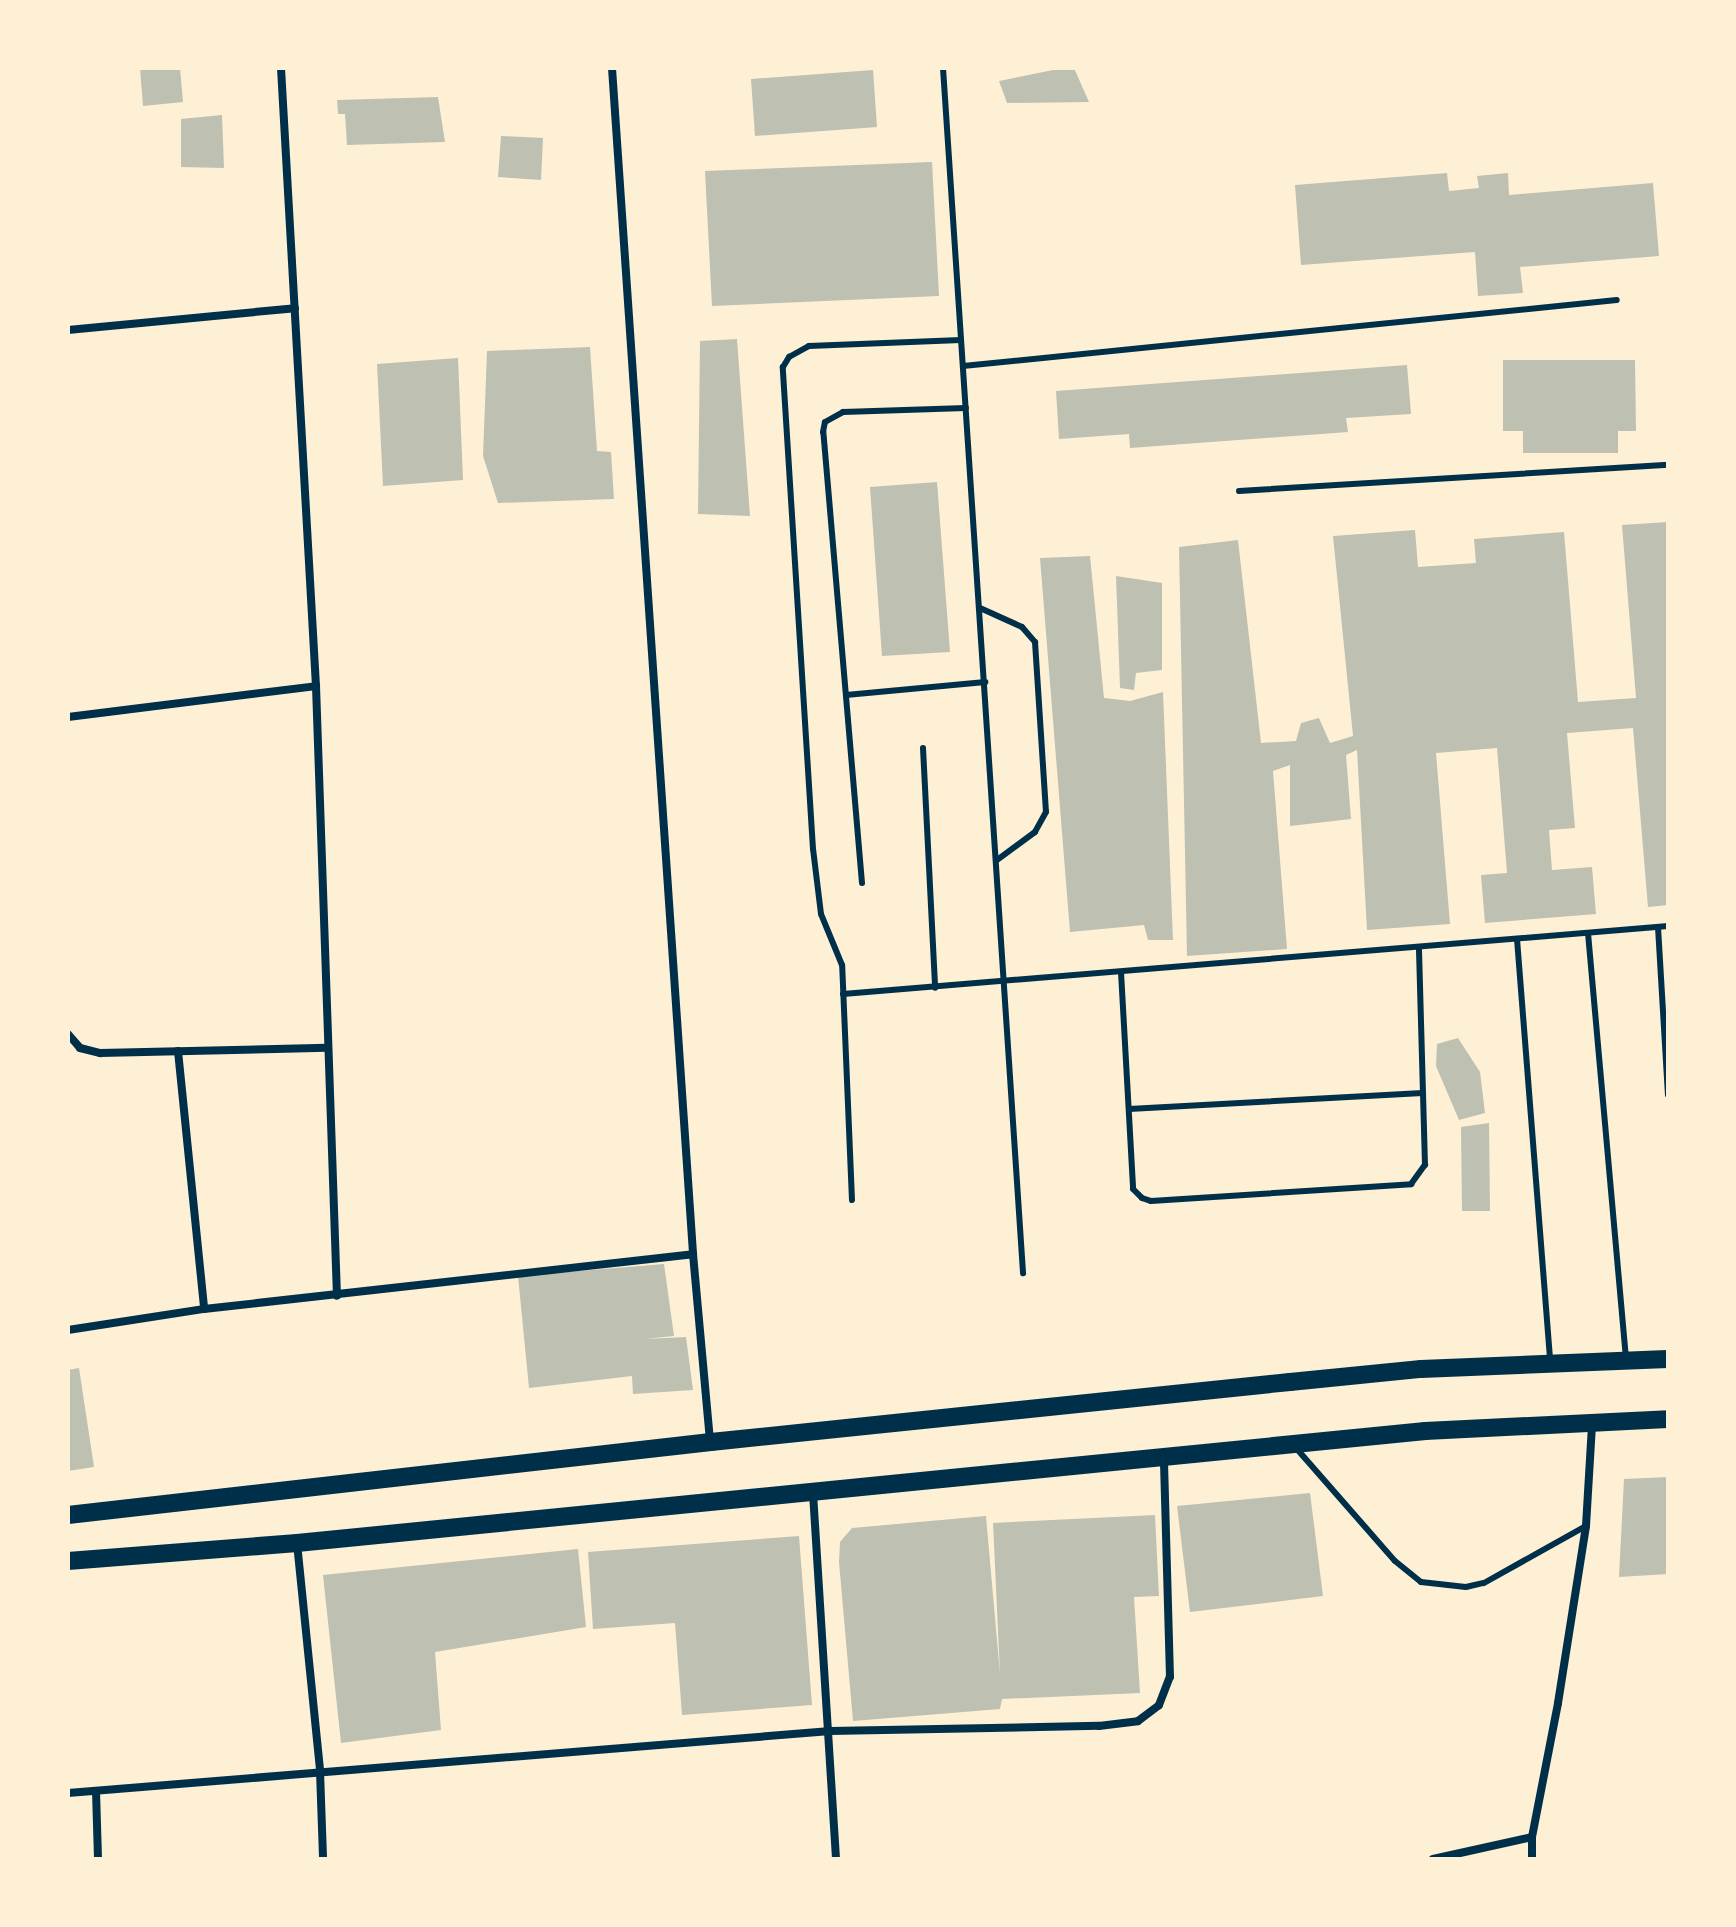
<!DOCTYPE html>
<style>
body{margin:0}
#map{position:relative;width:1736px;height:1927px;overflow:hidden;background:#fdf0d5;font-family:"Work Sans",sans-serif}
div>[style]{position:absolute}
.building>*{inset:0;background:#bec0b2}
.service>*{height:6px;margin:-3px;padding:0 3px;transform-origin:3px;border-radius:3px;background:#003049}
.minor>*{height:8px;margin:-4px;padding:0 4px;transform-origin:4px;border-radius:4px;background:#003049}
.primary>*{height:18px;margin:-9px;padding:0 9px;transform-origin:9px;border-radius:9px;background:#003049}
span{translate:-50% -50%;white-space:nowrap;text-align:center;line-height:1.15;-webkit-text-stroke:7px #fdf0d5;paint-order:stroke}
.frame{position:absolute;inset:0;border:70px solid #fdf0d5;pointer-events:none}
</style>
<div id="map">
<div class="building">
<div style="clip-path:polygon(140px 68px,180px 68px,183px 102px,143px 106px)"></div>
<div style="clip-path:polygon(1063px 68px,1074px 68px,1089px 102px,1007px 103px,999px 81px)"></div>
<div style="clip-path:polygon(873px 70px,877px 127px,755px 136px,751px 79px)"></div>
<div style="clip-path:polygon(438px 97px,445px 142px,347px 145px,345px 114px,338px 114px,337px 100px)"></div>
<div style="clip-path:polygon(222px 115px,224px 168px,181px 167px,181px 119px)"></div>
<div style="clip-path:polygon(501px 136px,543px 138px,541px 180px,498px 177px)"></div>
<div style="clip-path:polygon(932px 162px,939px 296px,712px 306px,705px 171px)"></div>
<div style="clip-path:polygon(1447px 173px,1449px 191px,1479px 188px,1477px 176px,1508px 173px,1509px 195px,1653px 183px,1659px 256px,1520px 267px,1523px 293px,1478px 296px,1475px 252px,1301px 265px,1295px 185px)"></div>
<div style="clip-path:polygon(737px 339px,750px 516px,698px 514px,700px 341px)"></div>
<div style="clip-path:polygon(590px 347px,597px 451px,611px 452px,614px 499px,498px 503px,483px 456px,487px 351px)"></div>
<div style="clip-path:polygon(458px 358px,463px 480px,383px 486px,377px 364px)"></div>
<div style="clip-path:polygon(1503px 360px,1635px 360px,1636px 431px,1618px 431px,1618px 453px,1523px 453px,1523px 431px,1503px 431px)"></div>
<div style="clip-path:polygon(1407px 365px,1411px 414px,1346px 418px,1348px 432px,1130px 448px,1129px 434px,1059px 439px,1056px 391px)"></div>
<div style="clip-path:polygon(937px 482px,950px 652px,882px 656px,870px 487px)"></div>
<div style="clip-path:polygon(1668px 522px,1668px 905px,1648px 907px,1633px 728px,1567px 733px,1575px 828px,1549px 830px,1552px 870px,1592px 867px,1596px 914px,1485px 923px,1481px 875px,1507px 873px,1497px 748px,1436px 753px,1450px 924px,1367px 930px,1357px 750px,1346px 755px,1351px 819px,1290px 826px,1290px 765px,1273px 771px,1287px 949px,1187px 956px,1179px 547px,1238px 540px,1261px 743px,1296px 741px,1301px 723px,1319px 718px,1330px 743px,1353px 736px,1333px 536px,1415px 530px,1418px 567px,1476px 563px,1474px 539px,1564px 532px,1578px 702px,1636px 698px,1622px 525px)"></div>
<div style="clip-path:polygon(1090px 556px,1104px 698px,1130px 701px,1163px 692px,1173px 940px,1148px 940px,1144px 925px,1070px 932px,1040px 558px)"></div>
<div style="clip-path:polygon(1116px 576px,1162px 583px,1162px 670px,1136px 673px,1134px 690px,1120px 688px)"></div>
<div style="clip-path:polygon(1458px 1038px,1480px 1072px,1485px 1113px,1459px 1120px,1436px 1066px,1437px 1044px)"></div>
<div style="clip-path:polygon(1489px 1123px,1490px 1211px,1462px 1211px,1461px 1127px)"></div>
<div style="clip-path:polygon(664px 1264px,674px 1336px,644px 1339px,686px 1337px,693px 1390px,633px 1394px,632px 1376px,529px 1388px,518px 1276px)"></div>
<div style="clip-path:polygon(79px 1368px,94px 1467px,68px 1471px,68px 1370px)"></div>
<div style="clip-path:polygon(1668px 1477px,1668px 1574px,1619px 1577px,1624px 1479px)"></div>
<div style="clip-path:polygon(1310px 1493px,1323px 1596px,1190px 1612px,1177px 1506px)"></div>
<div style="clip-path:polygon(1155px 1515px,1159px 1596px,1134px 1597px,1140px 1693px,1002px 1699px,1000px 1709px,853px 1721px,839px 1562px,840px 1542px,852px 1528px,986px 1516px,1000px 1674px,993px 1523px)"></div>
<div style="clip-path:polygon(799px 1536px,812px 1705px,682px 1715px,675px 1623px,593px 1629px,588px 1552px)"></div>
<div style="clip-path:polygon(578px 1549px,586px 1627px,435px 1652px,441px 1730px,341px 1743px,323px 1575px)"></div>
</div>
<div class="service">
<div style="left:943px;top:68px;width:1208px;rotate:86.2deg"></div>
<div style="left:963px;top:366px;width:657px;rotate:-5.76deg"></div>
<div style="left:1239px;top:491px;width:430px;rotate:-3.5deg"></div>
<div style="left:980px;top:608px;width:46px;rotate:24.3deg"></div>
<div style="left:1022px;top:627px;width:20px;rotate:49deg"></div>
<div style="left:1035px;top:642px;width:170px;rotate:86.3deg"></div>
<div style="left:1046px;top:812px;width:23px;rotate:119deg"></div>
<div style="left:1035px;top:832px;width:47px;rotate:143.6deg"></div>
<div style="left:846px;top:695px;width:140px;rotate:-5.3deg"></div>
<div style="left:923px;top:748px;width:240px;rotate:87.1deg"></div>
<div style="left:862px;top:883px;width:453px;rotate:-94.9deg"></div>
<div style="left:823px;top:432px;width:10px;rotate:-79deg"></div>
<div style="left:825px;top:422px;width:21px;rotate:-29deg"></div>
<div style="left:843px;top:412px;width:123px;rotate:-1.9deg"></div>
<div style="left:1658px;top:927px;width:168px;rotate:86.6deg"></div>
<div style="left:1588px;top:933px;width:427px;rotate:84.9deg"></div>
<div style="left:1517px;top:939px;width:424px;rotate:85.5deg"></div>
<div style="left:1121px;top:972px;width:217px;rotate:86.8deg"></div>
<div style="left:1133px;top:1189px;width:13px;rotate:45deg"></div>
<div style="left:1142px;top:1198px;width:9px;rotate:18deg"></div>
<div style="left:1151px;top:1201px;width:261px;rotate:-3.7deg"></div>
<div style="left:1411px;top:1184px;width:24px;rotate:-54deg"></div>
<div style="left:1425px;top:1165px;width:218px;rotate:-91.6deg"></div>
<div style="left:843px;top:994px;width:828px;rotate:-4.71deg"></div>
<div style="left:1129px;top:1109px;width:294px;rotate:-3.1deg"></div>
<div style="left:852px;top:1200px;width:235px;rotate:-92.4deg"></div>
<div style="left:842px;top:965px;width:55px;rotate:-112.4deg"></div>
<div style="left:821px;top:914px;width:65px;rotate:-97deg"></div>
<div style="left:813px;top:849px;width:483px;rotate:-93.6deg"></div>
<div style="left:783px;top:367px;width:12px;rotate:-59deg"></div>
<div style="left:789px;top:357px;width:23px;rotate:-29deg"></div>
<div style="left:809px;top:346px;width:152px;rotate:-2.3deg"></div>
<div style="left:1296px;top:1448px;width:150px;rotate:48.8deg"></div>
<div style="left:1395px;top:1561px;width:33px;rotate:39deg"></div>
<div style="left:1421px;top:1582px;width:45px;rotate:6.3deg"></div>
<div style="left:1466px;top:1587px;width:18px;rotate:-13deg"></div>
<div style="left:1484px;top:1583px;width:117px;rotate:-29.2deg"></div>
</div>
<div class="minor">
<div style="left:281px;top:68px;width:619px;rotate:86.76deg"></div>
<div style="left:316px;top:686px;width:610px;rotate:88.03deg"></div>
<div style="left:612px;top:68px;width:1189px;rotate:86.09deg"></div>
<div style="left:693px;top:1254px;width:188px;rotate:84.8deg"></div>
<div style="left:68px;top:330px;width:228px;rotate:-5.5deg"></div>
<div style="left:68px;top:717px;width:250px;rotate:-7.1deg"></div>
<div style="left:68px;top:1034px;width:18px;rotate:49deg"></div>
<div style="left:80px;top:1048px;width:21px;rotate:14deg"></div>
<div style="left:100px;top:1053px;width:227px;rotate:-1.3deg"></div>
<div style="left:178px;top:1051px;width:259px;rotate:84.2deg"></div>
<div style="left:68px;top:1330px;width:138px;rotate:-8.8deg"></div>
<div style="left:204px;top:1309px;width:492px;rotate:-6.4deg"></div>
<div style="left:813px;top:1493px;width:367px;rotate:86.4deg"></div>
<div style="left:297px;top:1543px;width:229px;rotate:84.2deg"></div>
<div style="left:320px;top:1771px;width:88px;rotate:88deg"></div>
<div style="left:96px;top:1791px;width:68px;rotate:88.3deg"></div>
<div style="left:68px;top:1793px;width:765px;rotate:-4.65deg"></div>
<div style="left:830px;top:1731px;width:269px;rotate:-1.1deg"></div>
<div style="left:1099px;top:1726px;width:39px;rotate:-7deg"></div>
<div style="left:1138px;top:1721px;width:26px;rotate:-37deg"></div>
<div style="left:1159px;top:1705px;width:30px;rotate:-69deg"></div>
<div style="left:1170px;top:1677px;width:220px;rotate:-91.6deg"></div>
<div style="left:1433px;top:1859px;width:101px;rotate:-12.5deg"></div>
<div style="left:1532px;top:1859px;width:22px;rotate:-90deg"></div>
<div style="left:1532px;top:1837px;width:136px;rotate:-79deg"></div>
<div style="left:1558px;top:1703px;width:179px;rotate:-81deg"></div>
<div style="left:1586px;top:1526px;width:102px;rotate:-86.6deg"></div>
</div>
<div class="primary">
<div style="left:68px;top:1515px;width:647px;rotate:-6.48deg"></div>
<div style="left:711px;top:1442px;width:582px;rotate:-5.92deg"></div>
<div style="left:1290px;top:1382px;width:132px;rotate:-5.7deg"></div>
<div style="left:1421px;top:1369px;width:247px;rotate:-2.3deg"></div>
<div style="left:68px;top:1561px;width:230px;rotate:-4.5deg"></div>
<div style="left:297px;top:1543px;width:1134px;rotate:-5.67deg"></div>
<div style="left:1425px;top:1431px;width:243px;rotate:-2.8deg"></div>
</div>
<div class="frame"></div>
</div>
